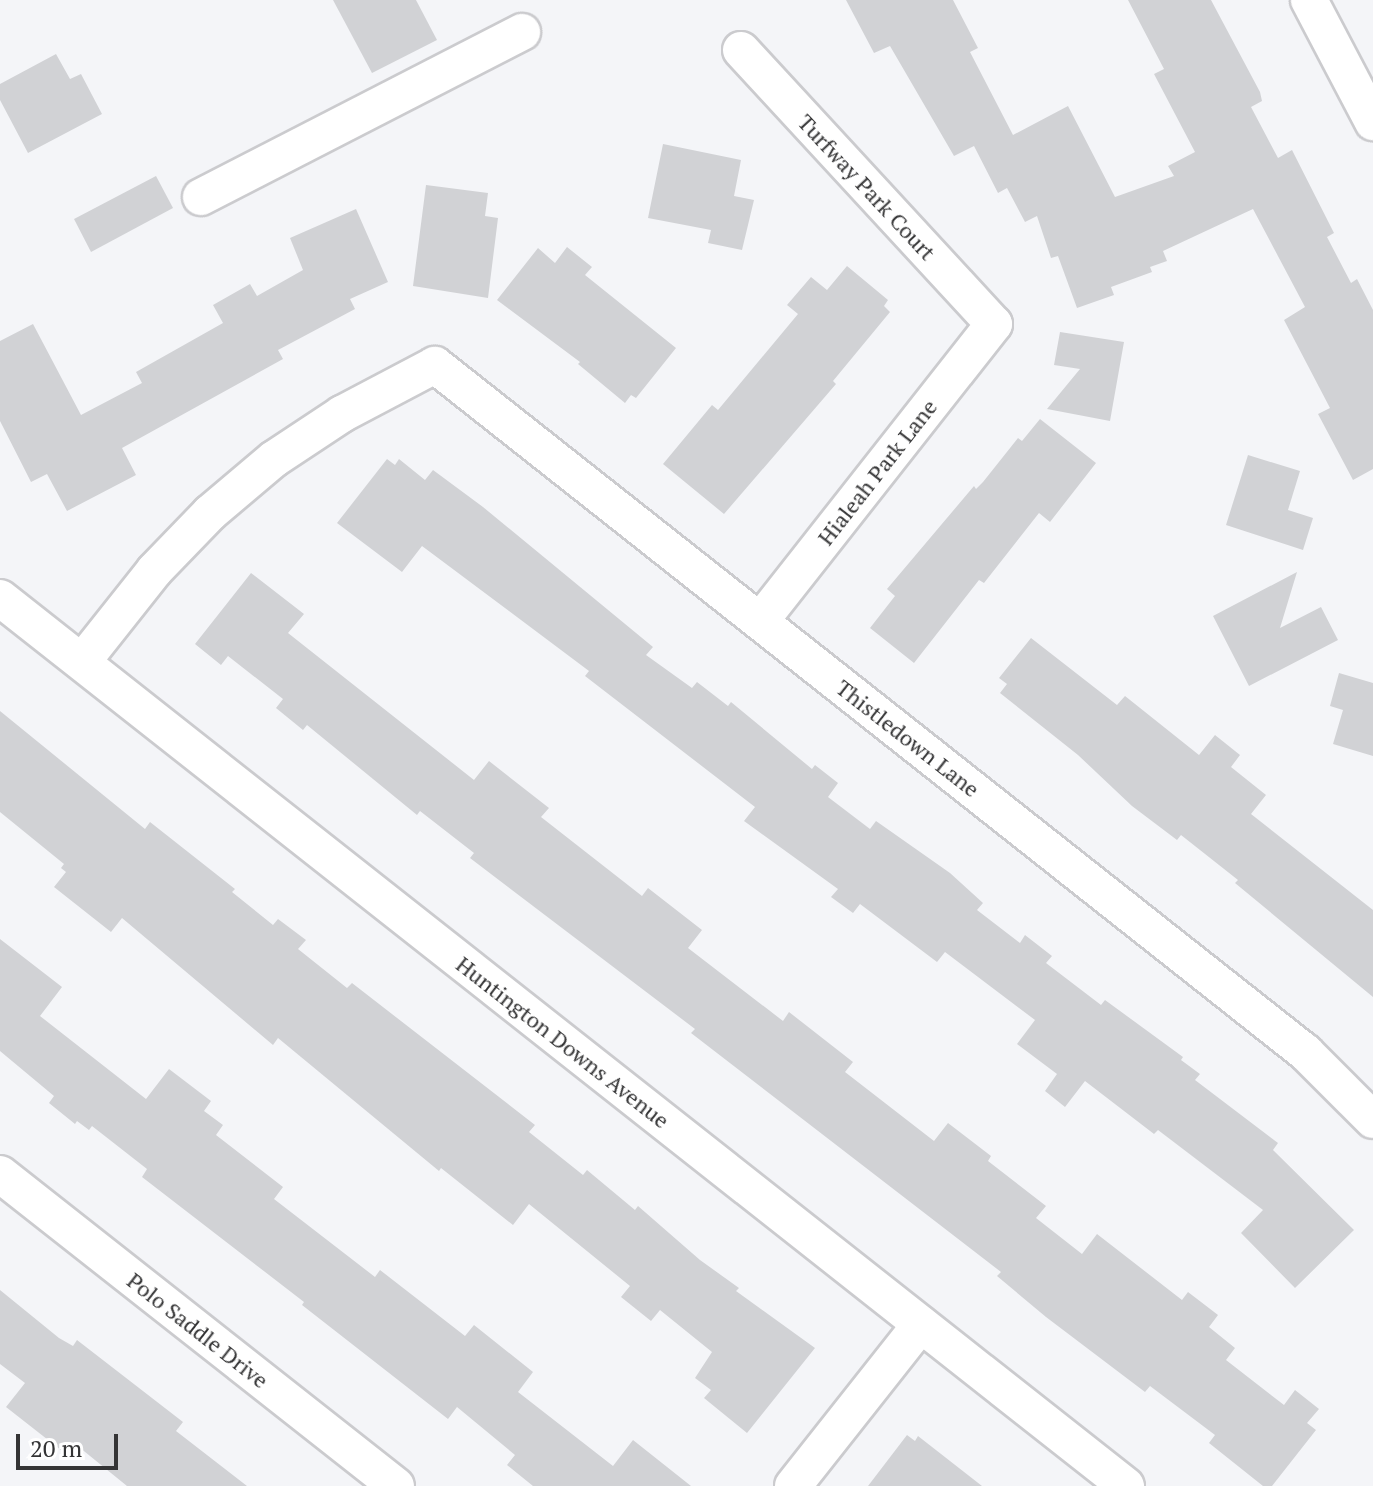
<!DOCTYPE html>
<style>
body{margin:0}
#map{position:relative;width:1373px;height:1486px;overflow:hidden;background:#f4f5f8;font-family:"PT Serif",serif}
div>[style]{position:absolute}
.building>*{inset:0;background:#d1d2d5}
.roads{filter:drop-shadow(2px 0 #cbcbce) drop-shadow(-2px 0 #cbcbce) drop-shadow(0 2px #cbcbce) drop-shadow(0 -2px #cbcbce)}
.minor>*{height:36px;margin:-18px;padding:0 18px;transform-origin:18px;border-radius:18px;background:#fff}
span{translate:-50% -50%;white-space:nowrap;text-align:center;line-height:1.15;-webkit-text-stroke:7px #fff;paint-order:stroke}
.street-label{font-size:22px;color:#343435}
.scale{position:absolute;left:16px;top:1434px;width:102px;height:36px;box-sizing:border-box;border:4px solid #343435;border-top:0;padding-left:10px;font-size:24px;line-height:28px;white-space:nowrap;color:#343435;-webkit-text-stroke:6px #fff;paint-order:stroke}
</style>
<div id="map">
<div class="building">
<div style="clip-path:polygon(333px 0,416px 0,437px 40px,372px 73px)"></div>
<div style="clip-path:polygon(846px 0,953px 0,978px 48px,970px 52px,1013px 135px,1068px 106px,1115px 197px,1174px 176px,1168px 166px,1195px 152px,1154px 74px,1164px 69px,1128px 0,1211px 0,1260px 92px,1262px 101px,1251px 107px,1278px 158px,1292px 150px,1334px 233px,1327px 237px,1351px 283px,1357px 279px,1373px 310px,1373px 469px,1353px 480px,1318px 414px,1330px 408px,1284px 320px,1305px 307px,1253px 209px,1163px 251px,1167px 261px,1150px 267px,1152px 272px,1111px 287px,1114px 295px,1077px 308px,1058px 256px,1051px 258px,1037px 216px,1025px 222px,1007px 188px,998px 193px,974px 146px,954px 156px,890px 46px,874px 53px)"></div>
<div style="clip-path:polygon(56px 54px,70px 79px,81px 74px,102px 114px,28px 153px,0 100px,0 84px)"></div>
<div style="clip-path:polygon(663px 144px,741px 160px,734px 196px,754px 200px,742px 250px,708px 243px,711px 230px,648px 218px)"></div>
<div style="clip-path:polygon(156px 176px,173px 208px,91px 252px,74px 219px)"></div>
<div style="clip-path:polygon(426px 185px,488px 193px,485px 216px,498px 218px,488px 298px,413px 286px)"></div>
<div style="clip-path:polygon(356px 209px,388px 282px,350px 299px,355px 309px,278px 350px,283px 359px,122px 448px,136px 475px,67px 511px,47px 474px,31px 482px,0 421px,0 341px,33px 324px,81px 415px,142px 383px,136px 372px,223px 323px,213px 305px,250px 284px,257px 296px,303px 270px,290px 238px)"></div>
<div style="clip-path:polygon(567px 247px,592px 267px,585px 275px,676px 348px,636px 398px,631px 395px,625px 403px,578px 364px,580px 362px,497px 300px,538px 248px,555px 263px)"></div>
<div style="clip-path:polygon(847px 266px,888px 300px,884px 306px,890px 312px,833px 381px,836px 384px,724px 514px,663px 464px,712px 405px,718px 410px,798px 314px,787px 305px,811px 277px,827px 290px)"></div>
<div style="clip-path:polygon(1060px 332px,1124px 342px,1110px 421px,1047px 409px,1080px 369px,1054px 365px)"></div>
<div style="clip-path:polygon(1040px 419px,1096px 463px,1050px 522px,1039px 513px,984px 583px,979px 580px,914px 663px,870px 628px,895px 596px,887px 589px,974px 486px,976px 489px,983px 482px,1018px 438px,1022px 441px)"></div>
<div style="clip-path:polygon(1248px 455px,1300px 471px,1288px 510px,1313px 518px,1303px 550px,1226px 525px)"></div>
<div style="clip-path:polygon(387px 459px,395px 465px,399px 459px,425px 480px,433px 470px,483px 507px,653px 647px,646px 655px,692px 688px,697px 682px,728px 706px,731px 702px,812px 769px,815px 765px,838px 783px,828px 797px,870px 829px,876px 821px,950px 873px,983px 903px,977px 910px,1020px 943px,1025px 935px,1052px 956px,1046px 963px,1101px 1005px,1105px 1000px,1183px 1057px,1181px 1060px,1200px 1074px,1195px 1080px,1278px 1143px,1273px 1150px,1354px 1230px,1295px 1288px,1241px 1233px,1263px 1210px,1158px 1130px,1154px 1134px,1085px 1081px,1065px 1107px,1045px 1091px,1057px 1074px,1017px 1044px,1035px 1020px,945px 952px,937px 962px,860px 904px,853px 913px,831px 897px,838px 889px,744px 821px,755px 807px,585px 676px,589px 671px,422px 546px,402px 572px,337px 523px)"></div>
<div style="clip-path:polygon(1297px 572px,1280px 628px,1321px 607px,1338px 640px,1249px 686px,1213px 616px)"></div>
<div style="clip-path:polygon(251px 573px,304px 614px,288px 633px,474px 780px,489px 761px,549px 808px,541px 817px,642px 896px,648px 888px,702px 930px,688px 948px,783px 1021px,789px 1012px,853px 1062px,845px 1072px,934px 1141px,948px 1123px,991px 1156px,988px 1161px,1046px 1206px,1036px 1218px,1082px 1254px,1097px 1234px,1182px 1300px,1188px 1292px,1218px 1315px,1209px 1327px,1235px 1348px,1226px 1360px,1284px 1405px,1295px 1390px,1319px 1409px,1307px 1423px,1316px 1430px,1272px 1486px,1263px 1486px,1209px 1443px,1215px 1435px,1150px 1386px,1145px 1392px,1046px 1317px,997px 1276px,1001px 1272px,691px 1033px,695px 1029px,470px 858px,474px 853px,420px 811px,417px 815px,307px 725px,303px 730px,276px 708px,283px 699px,228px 656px,221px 665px,195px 644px)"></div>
<div style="clip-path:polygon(1031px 638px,1117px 705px,1125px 696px,1199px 755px,1215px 735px,1240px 755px,1231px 767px,1266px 795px,1251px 814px,1373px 910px,1373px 997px,1235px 883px,1238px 880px,1181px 835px,1177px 840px,1132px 806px,1078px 755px,1000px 693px,1007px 684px,999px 678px)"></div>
<div style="clip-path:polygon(1339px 673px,1373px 683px,1373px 756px,1333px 744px,1343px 710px,1330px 706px)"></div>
<div style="clip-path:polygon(0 711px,145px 829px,150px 822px,235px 889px,232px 892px,273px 925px,278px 919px,306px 940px,298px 949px,347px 988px,352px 983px,535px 1125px,529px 1132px,583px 1175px,587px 1170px,635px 1210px,638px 1206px,700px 1260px,739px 1288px,736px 1291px,815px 1348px,747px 1433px,704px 1398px,711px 1390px,695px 1378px,712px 1352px,660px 1310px,651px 1321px,621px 1297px,630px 1286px,529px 1204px,513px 1225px,441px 1168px,439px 1171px,278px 1038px,273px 1045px,122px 918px,111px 932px,54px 887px,66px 872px,61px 868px,64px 864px,0 812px)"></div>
<div style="clip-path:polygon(0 939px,62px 987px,40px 1016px,146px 1099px,169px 1069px,211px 1101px,204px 1111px,223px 1125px,216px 1135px,283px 1187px,274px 1199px,375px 1277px,380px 1270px,465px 1336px,474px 1325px,533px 1372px,518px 1392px,613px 1466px,633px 1440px,691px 1486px,533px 1486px,507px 1465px,515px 1455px,457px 1407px,448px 1419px,302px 1305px,304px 1302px,142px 1177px,147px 1169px,92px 1126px,89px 1130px,77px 1121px,75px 1124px,49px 1103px,54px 1096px,0 1051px)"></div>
<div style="clip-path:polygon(0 1290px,59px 1338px,73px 1346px,77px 1340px,183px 1422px,176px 1431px,247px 1486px,127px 1486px,74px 1443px,66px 1454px,6px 1407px,25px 1383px,0 1364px)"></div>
<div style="clip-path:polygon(907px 1435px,915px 1441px,918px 1436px,982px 1486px,868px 1486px)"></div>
</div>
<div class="roads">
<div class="minor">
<div style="left:1309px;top:0;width:138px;rotate:62.3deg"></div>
<div style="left:741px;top:50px;width:373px;rotate:47.3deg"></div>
<div style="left:994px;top:324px;width:378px;rotate:128.2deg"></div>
<div style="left:201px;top:197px;width:361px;rotate:-27.2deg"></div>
<div style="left:0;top:598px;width:1434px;rotate:38.26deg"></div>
<div style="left:82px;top:662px;width:116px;rotate:-51.6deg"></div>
<div style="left:154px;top:571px;width:81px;rotate:-46deg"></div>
<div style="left:210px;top:513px;width:84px;rotate:-40.2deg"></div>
<div style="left:274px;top:459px;width:82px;rotate:-33.5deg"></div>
<div style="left:342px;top:414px;width:105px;rotate:-27.8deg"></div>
<div style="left:435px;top:365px;width:1109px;rotate:38.3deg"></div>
<div style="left:1305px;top:1052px;width:96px;rotate:45deg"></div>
<div style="left:0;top:1174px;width:504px;rotate:38.23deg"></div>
<div style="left:793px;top:1486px;width:206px;rotate:-51.7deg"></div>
</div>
</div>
<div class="street-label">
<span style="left:867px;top:187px;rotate:47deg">Turfway Park Court</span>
<span style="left:877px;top:472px;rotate:-52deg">Hialeah Park Lane</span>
<span style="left:908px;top:738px;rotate:38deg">Thistledown Lane</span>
<span style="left:563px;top:1042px;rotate:38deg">Huntington Downs Avenue</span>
<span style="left:198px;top:1330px;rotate:38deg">Polo Saddle Drive</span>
</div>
<div class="scale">20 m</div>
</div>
